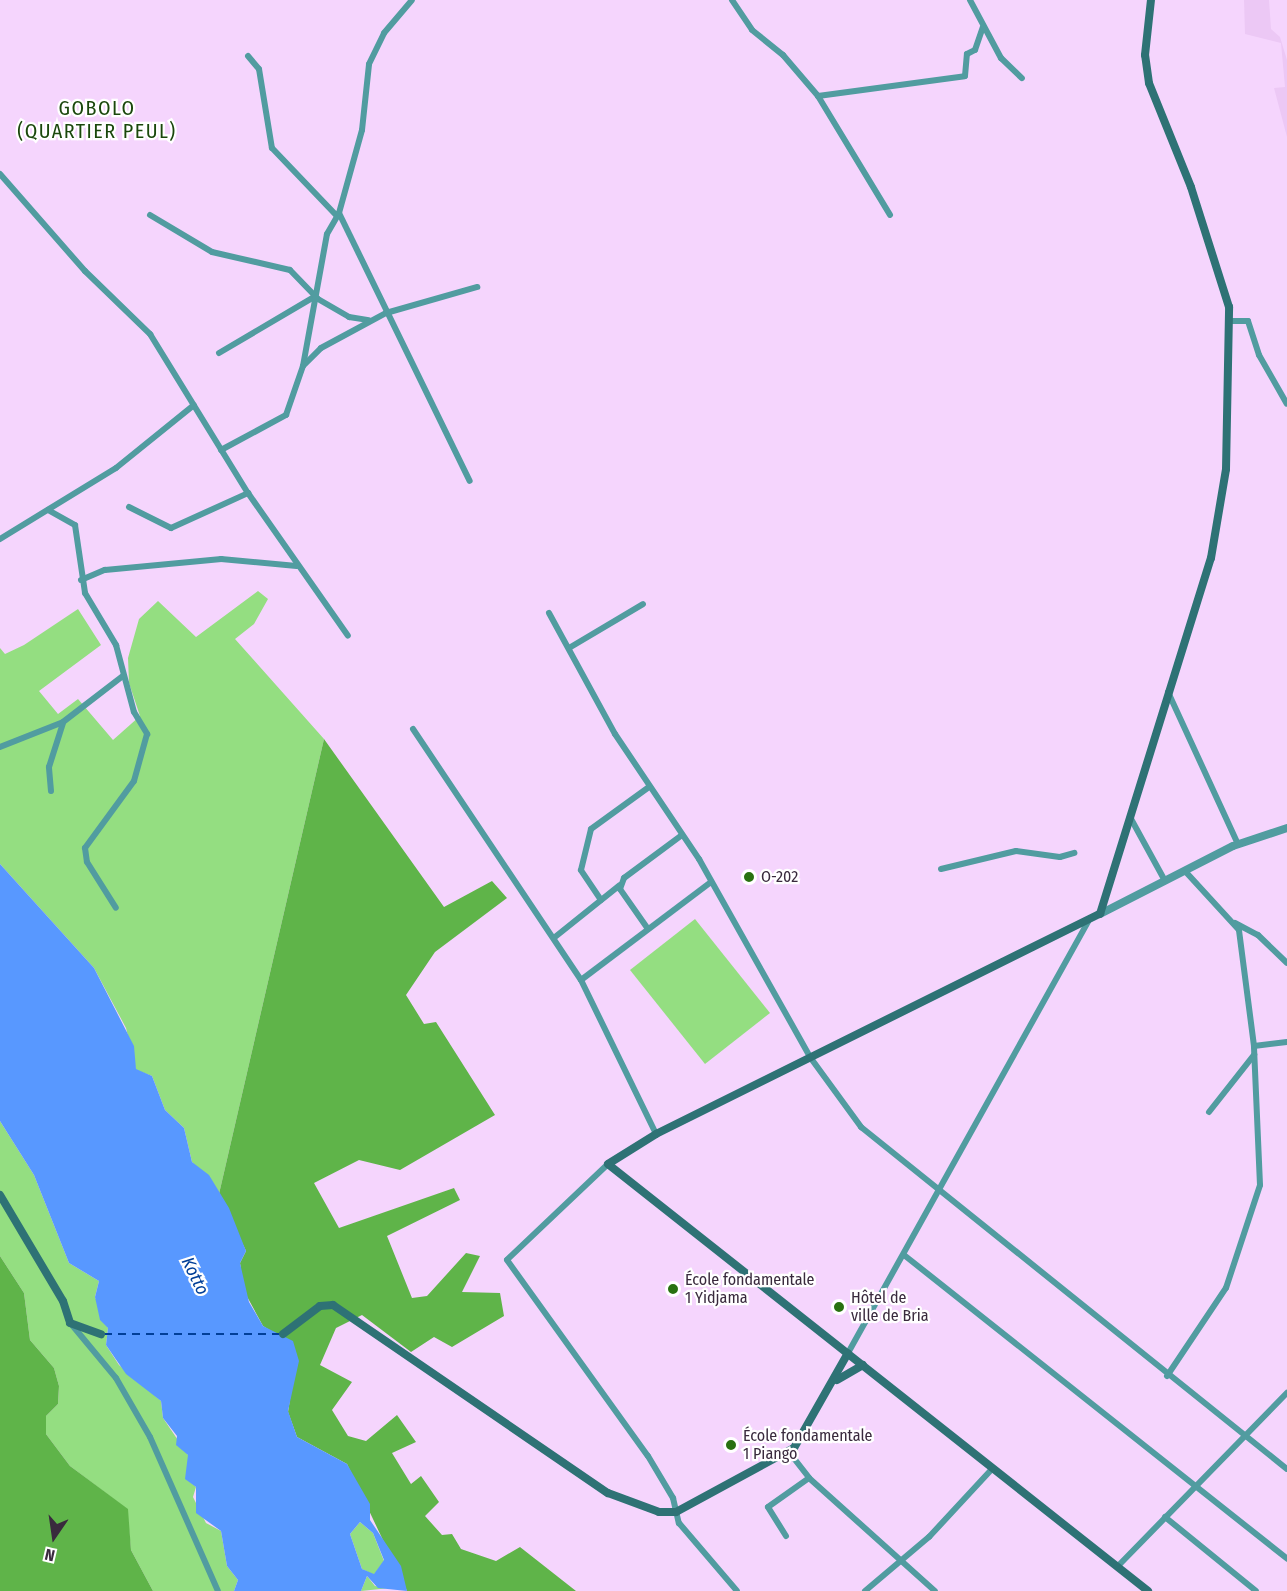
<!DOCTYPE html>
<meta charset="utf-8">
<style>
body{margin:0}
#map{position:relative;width:1287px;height:1591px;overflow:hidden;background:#f5d5fd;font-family:"Fira Sans Condensed",sans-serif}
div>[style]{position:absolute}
.built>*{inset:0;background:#ecc8f5}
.green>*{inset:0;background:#94de81}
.forest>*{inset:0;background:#5fb449}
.water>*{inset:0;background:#5898ff}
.ferry>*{height:1.5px;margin-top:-0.75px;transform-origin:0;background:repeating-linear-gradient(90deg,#013f98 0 8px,transparent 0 14px)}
.minor>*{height:6px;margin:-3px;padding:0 3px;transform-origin:3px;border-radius:3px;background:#519ca0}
.tertiary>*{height:8px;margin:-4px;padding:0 4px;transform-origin:4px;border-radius:4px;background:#519ca0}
.secondary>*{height:8px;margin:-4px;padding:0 4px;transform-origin:4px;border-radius:4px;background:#2e7275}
.dots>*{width:16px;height:16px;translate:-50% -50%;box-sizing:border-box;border:3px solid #fff;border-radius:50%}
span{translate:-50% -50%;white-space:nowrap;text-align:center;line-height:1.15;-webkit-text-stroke:4.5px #fff;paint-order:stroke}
.poi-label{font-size:16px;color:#392a3d}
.left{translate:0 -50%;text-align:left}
.water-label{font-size:18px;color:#013f98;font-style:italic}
.quarter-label{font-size:20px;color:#1a470c;letter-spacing:1.5px}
.north{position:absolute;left:24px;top:1507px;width:60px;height:60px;-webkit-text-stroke:4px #fff;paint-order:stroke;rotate:193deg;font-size:16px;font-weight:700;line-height:24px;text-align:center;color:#392a3d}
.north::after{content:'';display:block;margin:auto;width:21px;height:27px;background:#392a3d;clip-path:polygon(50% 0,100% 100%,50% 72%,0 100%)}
</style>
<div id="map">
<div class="built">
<div style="clip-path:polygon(1244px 0,1269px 0,1271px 29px,1280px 37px,1287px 60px,1287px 137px,1274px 88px,1285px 87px,1281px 43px,1245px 34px)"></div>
</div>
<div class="green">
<div style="clip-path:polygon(258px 591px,268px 599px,254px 624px,235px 639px,324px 739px,219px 1194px,192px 1162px,184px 1128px,165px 1110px,152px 1076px,136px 1070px,126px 1028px,94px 968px,0 864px,0 648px,5px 654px,24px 645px,78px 609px,101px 645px,39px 691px,58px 714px,78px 699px,113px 740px,140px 716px,129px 683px,128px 658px,139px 619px,158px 601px,196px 637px)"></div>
<div style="clip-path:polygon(695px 919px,770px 1013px,705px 1064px,630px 970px)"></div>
<div style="clip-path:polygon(0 1121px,34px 1175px,69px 1263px,99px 1281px,95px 1297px,108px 1328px,106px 1345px,119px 1365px,161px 1401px,163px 1418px,188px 1455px,189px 1481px,196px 1487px,193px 1497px,206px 1523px,221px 1531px,227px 1566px,238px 1580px,234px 1591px,153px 1591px,131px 1550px,127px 1509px,70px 1466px,46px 1434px,46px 1416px,58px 1404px,59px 1386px,54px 1368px,30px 1340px,24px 1293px,0 1256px)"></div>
<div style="clip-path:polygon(360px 1522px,373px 1533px,384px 1561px,374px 1575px,362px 1569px,350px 1534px)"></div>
<div style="clip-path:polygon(367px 1576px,375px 1586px,390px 1588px,361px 1591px)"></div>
</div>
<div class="forest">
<div style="clip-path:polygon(324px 739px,444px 907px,492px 881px,507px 898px,435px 952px,406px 995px,424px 1024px,436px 1022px,495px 1115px,400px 1170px,359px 1160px,314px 1183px,339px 1228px,454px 1188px,460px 1200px,387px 1236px,412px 1298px,427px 1296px,466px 1253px,480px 1256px,462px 1292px,500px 1293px,504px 1316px,452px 1347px,434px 1337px,411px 1352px,362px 1315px,336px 1328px,320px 1365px,352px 1382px,332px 1410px,348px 1436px,366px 1441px,397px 1415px,416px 1442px,392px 1453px,411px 1484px,421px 1476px,439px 1502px,425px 1516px,442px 1535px,452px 1534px,461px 1549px,496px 1561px,520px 1547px,576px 1591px,407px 1591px,347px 1464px,297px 1437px,288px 1412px,295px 1367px,282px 1338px,263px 1326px,244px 1291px,240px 1263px,246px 1251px,219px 1194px)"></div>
<div style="clip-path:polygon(0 1256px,24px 1293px,30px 1340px,54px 1368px,59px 1386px,58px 1404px,46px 1416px,46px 1434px,70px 1466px,128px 1509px,131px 1550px,153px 1591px,0 1591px)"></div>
</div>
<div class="water">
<div style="clip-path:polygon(evenodd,0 864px,94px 968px,134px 1046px,136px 1069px,152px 1076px,165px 1110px,184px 1128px,192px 1162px,209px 1175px,229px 1208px,246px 1251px,240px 1263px,249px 1302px,263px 1326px,293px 1341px,299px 1361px,288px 1411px,297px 1437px,347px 1464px,370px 1504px,370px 1520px,401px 1566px,407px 1591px,378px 1588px,367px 1576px,361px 1591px,234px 1591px,238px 1580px,227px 1566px,221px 1531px,196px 1513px,196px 1487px,185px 1479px,188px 1455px,176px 1445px,177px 1436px,163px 1418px,161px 1401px,126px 1374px,106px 1345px,108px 1328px,100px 1320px,95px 1297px,99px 1281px,69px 1263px,34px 1175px,0 1121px,0 864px,360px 1522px,373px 1533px,384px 1560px,374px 1574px,362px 1569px,350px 1534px,360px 1522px)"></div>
</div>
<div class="ferry">
<div style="left:104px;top:1334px;width:175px"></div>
</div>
<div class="minor">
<div style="left:732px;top:0;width:36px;rotate:56deg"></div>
<div style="left:752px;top:30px;width:40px;rotate:39deg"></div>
<div style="left:783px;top:55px;width:54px;rotate:49.5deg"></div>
<div style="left:818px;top:96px;width:139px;rotate:58.8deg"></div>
<div style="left:970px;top:0;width:66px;rotate:61.9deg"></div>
<div style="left:1001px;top:58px;width:29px;rotate:44deg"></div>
<div style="left:248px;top:56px;width:17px;rotate:50deg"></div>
<div style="left:259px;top:69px;width:80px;rotate:80.7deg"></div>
<div style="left:272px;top:148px;width:94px;rotate:46.3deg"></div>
<div style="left:818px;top:96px;width:148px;rotate:-7.7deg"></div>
<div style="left:965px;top:76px;width:22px;rotate:-85deg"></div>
<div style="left:967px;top:54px;width:9px;rotate:-27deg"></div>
<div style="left:975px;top:50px;width:24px;rotate:-71deg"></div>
<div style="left:0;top:174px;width:129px;rotate:48.8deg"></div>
<div style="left:85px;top:271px;width:91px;rotate:44.1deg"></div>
<div style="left:150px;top:334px;width:187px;rotate:58.4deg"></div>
<div style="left:248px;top:493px;width:174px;rotate:55deg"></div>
<div style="left:339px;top:213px;width:298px;rotate:64deg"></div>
<div style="left:150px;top:215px;width:72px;rotate:30.8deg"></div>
<div style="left:212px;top:252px;width:80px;rotate:13deg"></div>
<div style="left:290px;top:270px;width:40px;rotate:46deg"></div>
<div style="left:318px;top:299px;width:36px;rotate:30deg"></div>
<div style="left:349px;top:317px;width:20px;rotate:9deg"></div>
<div style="left:1231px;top:321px;width:17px"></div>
<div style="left:1248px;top:321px;width:36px;rotate:72deg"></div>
<div style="left:1259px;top:355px;width:56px;rotate:60.3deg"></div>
<div style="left:219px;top:353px;width:110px;rotate:-30.5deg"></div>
<div style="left:303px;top:366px;width:134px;rotate:-79.7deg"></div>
<div style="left:327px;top:234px;width:24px;rotate:-60deg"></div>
<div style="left:339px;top:213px;width:86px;rotate:-74.5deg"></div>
<div style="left:362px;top:130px;width:66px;rotate:-83.9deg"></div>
<div style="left:369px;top:64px;width:34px;rotate:-64deg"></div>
<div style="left:384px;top:33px;width:43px;rotate:-49.7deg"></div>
<div style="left:221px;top:450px;width:74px;rotate:-28.3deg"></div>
<div style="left:286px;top:415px;width:52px;rotate:-70.9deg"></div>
<div style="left:303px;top:366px;width:25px;rotate:-45deg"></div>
<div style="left:321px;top:348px;width:74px;rotate:-28.3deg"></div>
<div style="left:386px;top:313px;width:95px;rotate:-15.9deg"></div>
<div style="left:129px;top:507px;width:47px;rotate:26.6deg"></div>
<div style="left:171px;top:528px;width:85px;rotate:-24.4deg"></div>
<div style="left:48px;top:510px;width:31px;rotate:29deg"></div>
<div style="left:75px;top:525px;width:69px;rotate:81.6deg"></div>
<div style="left:85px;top:593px;width:61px;rotate:59.2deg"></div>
<div style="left:116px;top:645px;width:69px;rotate:75deg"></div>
<div style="left:134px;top:712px;width:26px;rotate:59deg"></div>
<div style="left:147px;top:734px;width:49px;rotate:105.5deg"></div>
<div style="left:134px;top:781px;width:83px;rotate:126.2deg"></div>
<div style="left:85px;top:848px;width:14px;rotate:82deg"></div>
<div style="left:87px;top:862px;width:54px;rotate:57.8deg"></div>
<div style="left:0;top:539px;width:136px;rotate:-31.5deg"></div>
<div style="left:116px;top:468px;width:100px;rotate:-38.9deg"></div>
<div style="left:81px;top:580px;width:26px;rotate:-23deg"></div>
<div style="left:105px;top:570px;width:117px;rotate:-5.4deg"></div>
<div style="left:221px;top:559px;width:76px;rotate:5.3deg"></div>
<div style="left:549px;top:613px;width:138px;rotate:61.4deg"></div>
<div style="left:615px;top:734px;width:151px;rotate:56.1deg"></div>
<div style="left:699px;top:859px;width:227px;rotate:60.7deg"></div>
<div style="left:810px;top:1057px;width:87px;rotate:53.9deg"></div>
<div style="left:861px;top:1127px;width:546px;rotate:38.76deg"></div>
<div style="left:569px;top:648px;width:86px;rotate:-30.7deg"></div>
<div style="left:1168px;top:692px;width:167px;rotate:65.3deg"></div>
<div style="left:413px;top:729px;width:302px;rotate:56.2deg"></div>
<div style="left:581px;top:980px;width:171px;rotate:64deg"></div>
<div style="left:0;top:747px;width:68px;rotate:-21.6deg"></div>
<div style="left:63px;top:722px;width:76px;rotate:-37.5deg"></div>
<div style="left:51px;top:791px;width:24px;rotate:-95deg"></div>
<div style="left:49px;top:767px;width:46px;rotate:-72.3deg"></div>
<div style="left:1130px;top:817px;width:73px;rotate:61.3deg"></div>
<div style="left:941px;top:869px;width:77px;rotate:-13.5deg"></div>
<div style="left:1016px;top:851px;width:44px;rotate:7.8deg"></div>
<div style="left:1060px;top:857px;width:15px;rotate:-16deg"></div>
<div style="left:601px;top:900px;width:36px;rotate:-124deg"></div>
<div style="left:581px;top:870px;width:42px;rotate:-76.3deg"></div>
<div style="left:591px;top:829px;width:72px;rotate:-35.9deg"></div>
<div style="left:1235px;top:923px;width:26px;rotate:28deg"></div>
<div style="left:1258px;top:935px;width:40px;rotate:44deg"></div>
<div style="left:648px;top:929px;width:49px;rotate:-125deg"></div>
<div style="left:620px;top:889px;width:12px;rotate:-70deg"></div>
<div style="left:624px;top:878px;width:72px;rotate:-36.6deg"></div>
<div style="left:555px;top:937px;width:83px;rotate:-38.7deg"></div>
<div style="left:581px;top:980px;width:163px;rotate:-37deg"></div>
<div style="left:1254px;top:1046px;width:33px;rotate:-7deg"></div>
<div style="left:1209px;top:1112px;width:73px;rotate:-51.7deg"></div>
<div style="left:608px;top:1164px;width:139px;rotate:136.5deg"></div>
<div style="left:507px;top:1260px;width:241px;rotate:54.3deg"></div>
<div style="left:648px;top:1456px;width:49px;rotate:59.2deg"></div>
<div style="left:673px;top:1498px;width:26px;rotate:77deg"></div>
<div style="left:679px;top:1523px;width:89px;rotate:49.5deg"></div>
<div style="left:904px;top:1255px;width:489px;rotate:38.4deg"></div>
<div style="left:72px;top:1325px;width:69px;rotate:50.3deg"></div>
<div style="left:116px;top:1378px;width:68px;rotate:60deg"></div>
<div style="left:150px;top:1437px;width:168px;rotate:66.2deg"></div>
<div style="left:848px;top:1353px;width:494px;rotate:-60.9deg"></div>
<div style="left:1167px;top:1376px;width:106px;rotate:-56.2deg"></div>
<div style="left:1226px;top:1288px;width:108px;rotate:-71.7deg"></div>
<div style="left:1260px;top:1185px;width:139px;rotate:-92.5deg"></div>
<div style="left:1254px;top:1046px;width:117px;rotate:-97.4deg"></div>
<div style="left:1239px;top:930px;width:80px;rotate:-132.5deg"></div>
<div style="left:789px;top:1452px;width:33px;rotate:52deg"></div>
<div style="left:809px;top:1478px;width:169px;rotate:41.9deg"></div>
<div style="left:1165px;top:1517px;width:117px;rotate:39.1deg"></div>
<div style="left:786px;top:1536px;width:34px;rotate:-122deg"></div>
<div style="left:768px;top:1507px;width:50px;rotate:-35.3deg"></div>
<div style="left:1118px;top:1566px;width:242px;rotate:-45.7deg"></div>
<div style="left:865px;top:1591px;width:84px;rotate:-40.2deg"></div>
<div style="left:929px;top:1537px;width:93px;rotate:-47.2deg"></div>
</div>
<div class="tertiary">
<div style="left:1100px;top:914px;width:149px;rotate:-27.1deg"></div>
<div style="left:1233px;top:846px;width:57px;rotate:-18.4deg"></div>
</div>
<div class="secondary">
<div style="left:0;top:1195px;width:123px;rotate:59.3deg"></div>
<div style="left:63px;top:1301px;width:23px;rotate:72deg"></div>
<div style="left:70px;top:1323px;width:33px;rotate:20deg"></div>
<div style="left:283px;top:1334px;width:46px;rotate:-37.1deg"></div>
<div style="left:320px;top:1306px;width:13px;rotate:-4deg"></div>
<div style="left:333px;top:1305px;width:333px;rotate:34.4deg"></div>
<div style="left:608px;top:1493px;width:54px;rotate:20.4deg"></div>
<div style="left:659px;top:1512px;width:17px"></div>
<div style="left:676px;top:1512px;width:134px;rotate:-28.5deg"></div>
<div style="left:794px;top:1448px;width:109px;rotate:-60.4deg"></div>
<div style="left:837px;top:1380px;width:30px;rotate:-30deg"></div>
<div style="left:1148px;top:1591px;width:688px;rotate:-141.67deg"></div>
<div style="left:608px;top:1164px;width:57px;rotate:-32deg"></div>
<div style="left:656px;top:1134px;width:496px;rotate:-26.4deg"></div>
<div style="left:1100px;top:914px;width:373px;rotate:-72.7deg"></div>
<div style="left:1211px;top:558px;width:90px;rotate:-80.4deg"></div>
<div style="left:1226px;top:469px;width:162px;rotate:-88.9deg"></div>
<div style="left:1229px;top:307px;width:126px;rotate:-107.6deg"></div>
<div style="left:1191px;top:187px;width:112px;rotate:-112deg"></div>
<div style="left:1149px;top:83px;width:28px;rotate:-98deg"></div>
<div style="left:1145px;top:55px;width:55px;rotate:-83.8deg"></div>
</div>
<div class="dots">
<div style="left:749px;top:877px;background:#287010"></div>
<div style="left:673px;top:1289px;background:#287010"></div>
<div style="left:839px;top:1307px;background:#287010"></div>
<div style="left:731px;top:1445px;background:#287010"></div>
</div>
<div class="poi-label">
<span class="left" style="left:761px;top:877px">O-202</span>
<span class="left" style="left:685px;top:1289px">École fondamentale<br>1 Yidjama</span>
<span class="left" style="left:851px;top:1307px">Hôtel de<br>ville de Bria</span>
<span class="left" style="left:743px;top:1445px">École fondamentale<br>1 Piango</span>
</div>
<div class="water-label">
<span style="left:195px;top:1276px;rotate:64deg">Kotto</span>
</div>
<div class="quarter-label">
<span style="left:97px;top:120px">GOBOLO<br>(QUARTIER PEUL)</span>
</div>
<div class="north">N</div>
</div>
